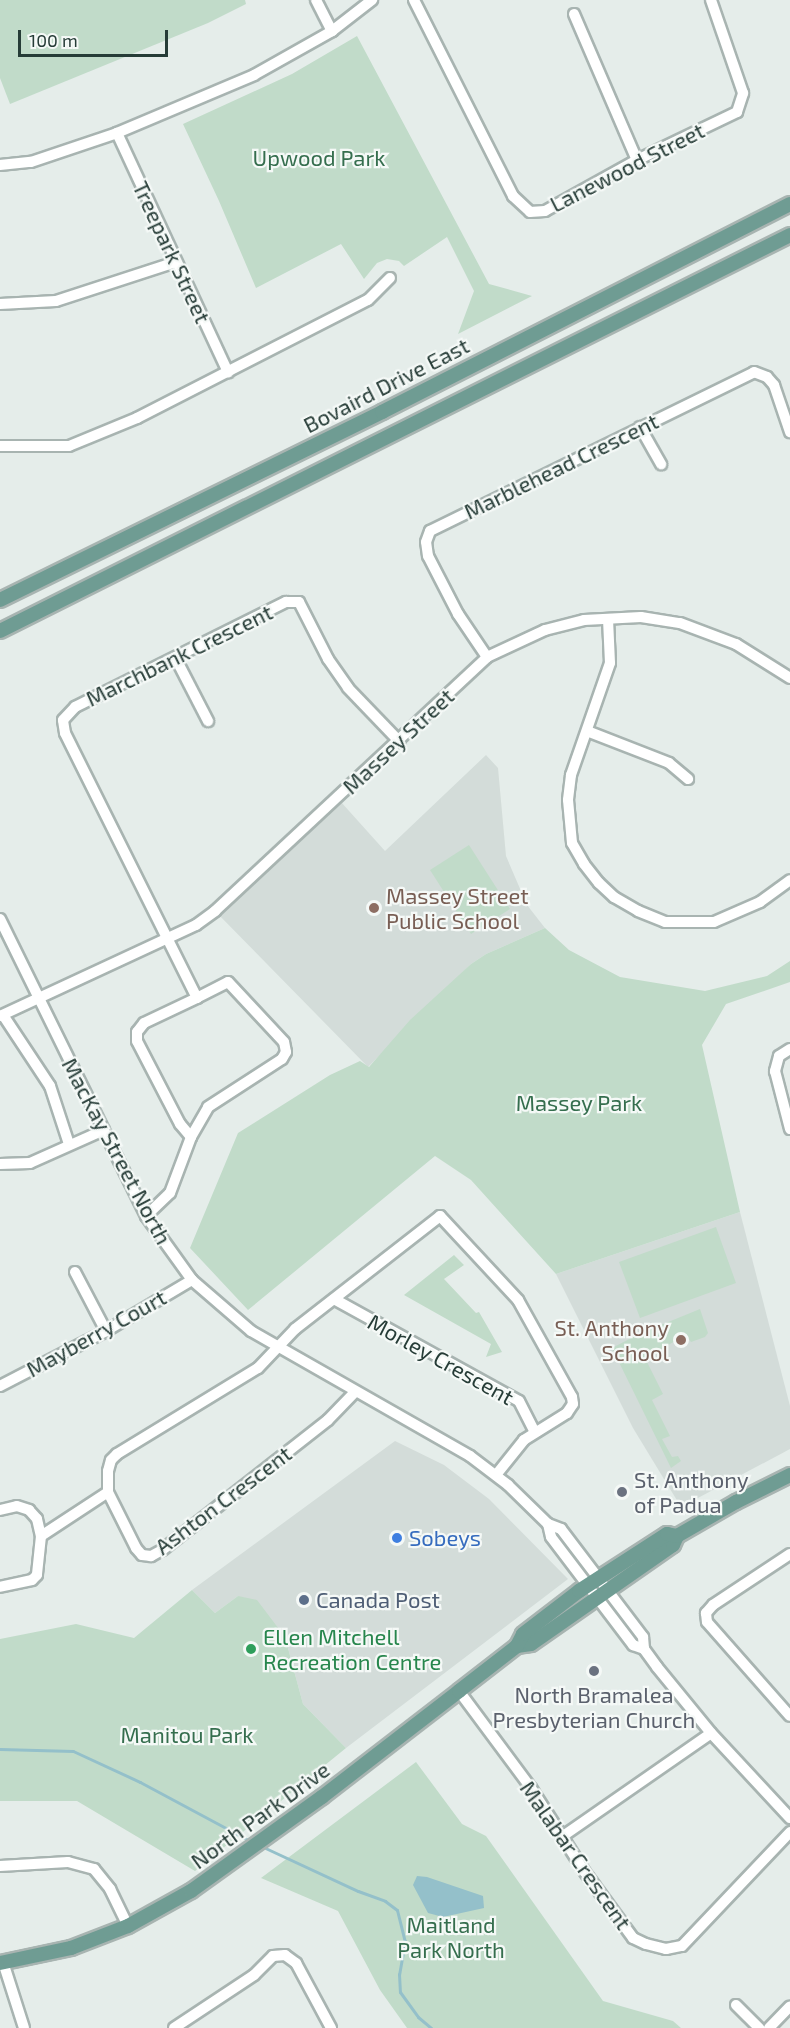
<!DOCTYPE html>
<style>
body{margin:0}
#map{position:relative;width:790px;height:2028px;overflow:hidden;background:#e5edea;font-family:"Exo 2",sans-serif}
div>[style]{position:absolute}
.built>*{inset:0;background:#d3dcd9}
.green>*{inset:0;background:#c1dbc9}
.water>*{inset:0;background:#94c0ca}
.stream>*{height:3px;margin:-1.5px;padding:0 1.5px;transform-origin:1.5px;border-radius:1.5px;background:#94c0ca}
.roads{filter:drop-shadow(2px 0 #a8b4b1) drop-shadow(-2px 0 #a8b4b1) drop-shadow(0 2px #a8b4b1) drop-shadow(0 -2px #a8b4b1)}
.minor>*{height:10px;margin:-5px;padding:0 5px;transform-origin:5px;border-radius:5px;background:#fff}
.major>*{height:14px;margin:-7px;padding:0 7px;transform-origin:7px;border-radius:7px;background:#6f9c93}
.dots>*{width:16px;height:16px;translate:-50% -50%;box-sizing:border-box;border:3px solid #f5f9f7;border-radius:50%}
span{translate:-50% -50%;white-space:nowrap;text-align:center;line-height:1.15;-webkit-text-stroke:4.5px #f5f9f7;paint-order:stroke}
.park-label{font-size:22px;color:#356e4e}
.street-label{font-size:22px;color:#263c37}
.education-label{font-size:22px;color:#785e54}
.left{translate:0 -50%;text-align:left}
.right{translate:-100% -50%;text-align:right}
.worship-label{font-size:22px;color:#5b616d}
.shop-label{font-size:22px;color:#366cbe}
.service-label{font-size:22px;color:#4e5e75}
.leisure-label{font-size:22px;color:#27864d}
.scale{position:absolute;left:18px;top:30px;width:150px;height:27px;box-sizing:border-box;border:3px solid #263c37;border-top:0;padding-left:8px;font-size:18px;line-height:21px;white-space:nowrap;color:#263c37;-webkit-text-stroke:4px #f5f9f7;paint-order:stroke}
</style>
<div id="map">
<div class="built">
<div style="clip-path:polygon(486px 755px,498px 768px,506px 856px,527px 905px,545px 928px,486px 954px,471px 964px,368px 1067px,215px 911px,341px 802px,385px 851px)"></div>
<div style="clip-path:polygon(740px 1212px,790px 1406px,790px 1449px,681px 1507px,633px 1428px,556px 1274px)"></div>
<div style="clip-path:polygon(395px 1441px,444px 1465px,489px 1499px,568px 1579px,346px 1748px,303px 1704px,285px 1637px,238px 1596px,215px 1613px,192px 1590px)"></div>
</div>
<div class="green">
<div style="clip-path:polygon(0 0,245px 0,246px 4px,208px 23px,10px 104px,0 78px)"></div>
<div style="clip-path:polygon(357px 36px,489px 284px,532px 296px,458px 334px,474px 291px,447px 237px,404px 266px,399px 261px,387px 259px,377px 263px,364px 279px,341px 244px,256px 288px,219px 201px,183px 124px,292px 74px)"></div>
<div style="clip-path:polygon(469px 845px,510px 909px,471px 934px,430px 870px)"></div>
<div style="clip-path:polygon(545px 928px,569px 950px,620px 977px,705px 991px,767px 976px,790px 961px,790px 982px,726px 1004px,702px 1045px,740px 1212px,556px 1274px,471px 1180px,435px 1156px,248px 1310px,190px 1248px,238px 1133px,330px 1075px,360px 1061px,369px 1067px,410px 1020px,471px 964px,486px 954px)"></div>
<div style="clip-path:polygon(716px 1227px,736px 1283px,640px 1318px,619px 1262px)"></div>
<div style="clip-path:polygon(454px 1255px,464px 1265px,444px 1279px,476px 1313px,479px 1312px,502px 1352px,486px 1357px,491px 1344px,404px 1295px)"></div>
<div style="clip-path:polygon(700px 1309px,708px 1333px,705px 1337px,691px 1342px,686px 1335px,645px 1358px,663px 1394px,652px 1400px,670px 1436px,662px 1439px,672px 1457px,678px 1456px,681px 1461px,671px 1468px,612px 1348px,639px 1334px)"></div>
<div style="clip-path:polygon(192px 1590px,215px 1613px,238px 1596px,257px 1600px,285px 1637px,303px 1704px,346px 1748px,195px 1871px,77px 1801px,0 1801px,0 1639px,76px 1624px,134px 1638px)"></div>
<div style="clip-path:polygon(416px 1762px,462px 1824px,486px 1836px,603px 2001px,673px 2021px,681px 2028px,407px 2028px,380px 1990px,338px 1911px,261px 1878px)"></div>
</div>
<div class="water">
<div style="clip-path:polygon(417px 1876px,427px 1877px,483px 1896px,484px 1908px,443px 1917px,428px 1913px,413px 1885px)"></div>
</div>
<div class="stream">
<div style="left:0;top:1749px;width:73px;rotate:1.6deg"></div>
<div style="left:73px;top:1751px;width:74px;rotate:24.8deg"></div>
<div style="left:140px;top:1782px;width:127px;rotate:28.2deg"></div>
<div style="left:261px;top:1846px;width:107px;rotate:24.9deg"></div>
<div style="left:358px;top:1891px;width:29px;rotate:20deg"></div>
<div style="left:385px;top:1901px;width:15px;rotate:37deg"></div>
<div style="left:397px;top:1910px;width:32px;rotate:76deg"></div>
<div style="left:405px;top:1941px;width:34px;rotate:100deg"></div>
<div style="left:399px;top:1974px;width:18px;rotate:87deg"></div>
<div style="left:400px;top:1992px;width:31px;rotate:54deg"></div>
<div style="left:418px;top:2017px;width:17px;rotate:40deg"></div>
</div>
<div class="roads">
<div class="minor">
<div style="left:316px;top:0;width:35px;rotate:63deg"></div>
<div style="left:414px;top:0;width:220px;rotate:63.2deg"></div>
<div style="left:513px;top:196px;width:23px;rotate:43deg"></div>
<div style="left:530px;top:212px;width:15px;rotate:-4deg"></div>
<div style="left:545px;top:211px;width:105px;rotate:-29deg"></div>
<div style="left:637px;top:160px;width:111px;rotate:-25.6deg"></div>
<div style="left:737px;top:112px;width:20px;rotate:-72deg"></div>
<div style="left:743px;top:93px;width:98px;rotate:-109deg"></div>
<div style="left:574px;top:14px;width:159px;rotate:66.7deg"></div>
<div style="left:117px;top:133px;width:264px;rotate:65.1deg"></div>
<div style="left:0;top:165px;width:31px;rotate:-6deg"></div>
<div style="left:31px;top:162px;width:91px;rotate:-18.6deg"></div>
<div style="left:117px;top:133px;width:149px;rotate:-22.9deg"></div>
<div style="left:254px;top:75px;width:90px;rotate:-29.4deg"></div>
<div style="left:332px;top:31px;width:51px;rotate:-37.8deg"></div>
<div style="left:0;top:304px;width:56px;rotate:-3.1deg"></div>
<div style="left:56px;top:301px;width:126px;rotate:-18deg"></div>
<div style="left:640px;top:427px;width:43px;rotate:60.4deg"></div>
<div style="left:0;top:446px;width:69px"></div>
<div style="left:69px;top:446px;width:74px;rotate:-22.4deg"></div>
<div style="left:137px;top:418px;width:259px;rotate:-27.1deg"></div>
<div style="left:368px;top:300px;width:31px;rotate:-45deg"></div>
<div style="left:608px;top:619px;width:44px;rotate:87.4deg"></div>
<div style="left:610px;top:663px;width:119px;rotate:109.2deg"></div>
<div style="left:571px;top:775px;width:25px;rotate:97deg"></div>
<div style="left:568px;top:800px;width:43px;rotate:84.7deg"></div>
<div style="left:572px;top:843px;width:24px;rotate:60deg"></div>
<div style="left:584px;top:864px;width:24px;rotate:52deg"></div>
<div style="left:599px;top:883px;width:21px;rotate:43deg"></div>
<div style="left:614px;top:897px;width:28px;rotate:30deg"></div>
<div style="left:638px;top:911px;width:29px;rotate:22deg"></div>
<div style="left:665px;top:922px;width:49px"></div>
<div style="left:714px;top:922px;width:50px;rotate:-23.5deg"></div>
<div style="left:760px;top:902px;width:37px;rotate:-36deg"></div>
<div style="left:487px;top:657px;width:52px;rotate:-124deg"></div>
<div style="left:458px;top:614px;width:65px;rotate:-117.3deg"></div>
<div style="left:428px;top:556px;width:14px;rotate:-98deg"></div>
<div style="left:426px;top:542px;width:12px;rotate:-70deg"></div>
<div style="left:430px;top:531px;width:361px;rotate:-26.1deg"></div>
<div style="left:754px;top:372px;width:14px;rotate:21deg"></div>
<div style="left:767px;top:377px;width:11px;rotate:49deg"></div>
<div style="left:774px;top:385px;width:50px;rotate:71.2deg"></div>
<div style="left:176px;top:659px;width:70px;rotate:62.7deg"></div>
<div style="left:587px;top:731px;width:88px;rotate:21.3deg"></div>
<div style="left:669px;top:763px;width:25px;rotate:40deg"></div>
<div style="left:0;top:919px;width:331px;rotate:63.8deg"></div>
<div style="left:146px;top:1216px;width:79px;rotate:54.3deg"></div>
<div style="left:192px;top:1280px;width:78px;rotate:40.8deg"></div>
<div style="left:251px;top:1331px;width:252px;rotate:29.7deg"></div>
<div style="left:470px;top:1456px;width:48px;rotate:37.3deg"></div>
<div style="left:508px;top:1485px;width:56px;rotate:44.3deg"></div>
<div style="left:548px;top:1524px;width:14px;rotate:21deg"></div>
<div style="left:561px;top:1529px;width:136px;rotate:52.8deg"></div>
<div style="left:643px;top:1637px;width:12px;rotate:85deg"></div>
<div style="left:644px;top:1649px;width:22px;rotate:54deg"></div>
<div style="left:657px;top:1667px;width:85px;rotate:50.7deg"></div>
<div style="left:711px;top:1733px;width:116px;rotate:47.1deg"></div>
<div style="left:3px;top:1015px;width:85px;rotate:56.5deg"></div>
<div style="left:50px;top:1086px;width:61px;rotate:71.9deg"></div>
<div style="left:0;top:1016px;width:216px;rotate:-24.9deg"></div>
<div style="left:196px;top:925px;width:24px;rotate:-36deg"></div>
<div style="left:215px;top:911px;width:372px;rotate:-43deg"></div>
<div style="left:487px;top:657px;width:64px;rotate:-25deg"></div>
<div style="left:545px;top:630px;width:40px;rotate:-14.4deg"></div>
<div style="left:584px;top:620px;width:57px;rotate:-3deg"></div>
<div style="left:641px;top:617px;width:39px;rotate:9deg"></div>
<div style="left:680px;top:623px;width:60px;rotate:20.6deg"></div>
<div style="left:736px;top:644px;width:64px;rotate:32.2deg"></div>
<div style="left:790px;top:1049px;width:13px;rotate:148deg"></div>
<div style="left:779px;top:1056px;width:16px;rotate:105deg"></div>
<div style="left:775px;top:1071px;width:60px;rotate:75.5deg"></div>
<div style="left:191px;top:1137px;width:17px;rotate:-130deg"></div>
<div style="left:180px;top:1124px;width:93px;rotate:-117.4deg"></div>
<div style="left:137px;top:1041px;width:9px;rotate:-90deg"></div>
<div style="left:137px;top:1032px;width:11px;rotate:-52deg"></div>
<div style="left:144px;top:1023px;width:59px;rotate:-25.3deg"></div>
<div style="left:0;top:1164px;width:30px;rotate:-2deg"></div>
<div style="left:30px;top:1163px;width:81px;rotate:-24deg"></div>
<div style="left:146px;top:1216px;width:33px;rotate:-44deg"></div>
<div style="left:170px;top:1193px;width:60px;rotate:-69.4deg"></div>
<div style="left:191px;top:1137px;width:34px;rotate:-60deg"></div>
<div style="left:208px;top:1107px;width:88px;rotate:-33deg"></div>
<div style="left:282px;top:1059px;width:8px;rotate:-60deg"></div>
<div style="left:286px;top:1052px;width:10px;rotate:-101deg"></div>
<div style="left:284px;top:1042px;width:82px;rotate:-133deg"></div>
<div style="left:228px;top:982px;width:35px;rotate:153deg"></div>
<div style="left:197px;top:998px;width:296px;rotate:-116.5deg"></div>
<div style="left:65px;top:733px;width:13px;rotate:-99deg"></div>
<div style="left:63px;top:720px;width:18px;rotate:-47deg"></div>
<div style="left:75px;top:707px;width:236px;rotate:-26.5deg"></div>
<div style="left:286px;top:602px;width:13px"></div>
<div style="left:299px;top:602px;width:64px;rotate:63deg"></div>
<div style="left:328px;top:659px;width:35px;rotate:55deg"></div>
<div style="left:348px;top:688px;width:74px;rotate:46.1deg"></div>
<div style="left:75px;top:1272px;width:67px;rotate:62.3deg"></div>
<div style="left:334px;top:1299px;width:211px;rotate:28.9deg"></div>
<div style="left:519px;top:1401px;width:35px;rotate:63deg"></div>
<div style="left:0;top:1386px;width:119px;rotate:-27.4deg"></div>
<div style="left:106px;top:1331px;width:100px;rotate:-30.7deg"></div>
<div style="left:355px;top:1392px;width:39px;rotate:134deg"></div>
<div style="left:328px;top:1420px;width:211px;rotate:141.9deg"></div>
<div style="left:162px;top:1550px;width:13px;rotate:151deg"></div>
<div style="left:151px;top:1556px;width:9px;rotate:-174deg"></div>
<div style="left:142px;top:1555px;width:9px;rotate:-131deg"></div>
<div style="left:136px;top:1548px;width:63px;rotate:-116.6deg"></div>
<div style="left:108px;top:1492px;width:21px;rotate:-90deg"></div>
<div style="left:108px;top:1471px;width:11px;rotate:-75deg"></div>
<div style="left:111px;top:1460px;width:8px;rotate:-45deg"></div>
<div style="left:117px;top:1454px;width:165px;rotate:-31.4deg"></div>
<div style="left:258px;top:1368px;width:54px;rotate:-46.5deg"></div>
<div style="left:295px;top:1329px;width:184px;rotate:-37.9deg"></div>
<div style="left:440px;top:1216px;width:115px;rotate:47.1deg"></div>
<div style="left:518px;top:1300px;width:111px;rotate:60.9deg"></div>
<div style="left:572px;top:1397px;width:7px;rotate:82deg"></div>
<div style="left:573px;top:1404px;width:11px;rotate:124deg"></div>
<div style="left:567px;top:1413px;width:51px;rotate:147.9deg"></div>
<div style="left:524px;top:1440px;width:45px;rotate:128.7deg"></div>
<div style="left:0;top:1510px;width:17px;rotate:-13deg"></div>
<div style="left:17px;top:1506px;width:13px;rotate:18deg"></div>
<div style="left:29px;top:1510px;width:12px;rotate:48deg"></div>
<div style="left:37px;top:1519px;width:17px;rotate:77deg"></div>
<div style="left:41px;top:1536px;width:39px;rotate:96deg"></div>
<div style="left:37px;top:1575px;width:7px;rotate:135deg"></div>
<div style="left:32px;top:1580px;width:33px;rotate:168deg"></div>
<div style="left:548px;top:1524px;width:13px;rotate:77deg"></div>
<div style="left:551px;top:1537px;width:136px;rotate:52.8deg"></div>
<div style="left:633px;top:1645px;width:12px;rotate:20deg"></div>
<div style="left:41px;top:1536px;width:80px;rotate:-33.3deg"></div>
<div style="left:790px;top:1554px;width:92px;rotate:146.5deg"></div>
<div style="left:713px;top:1605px;width:11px;rotate:131deg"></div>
<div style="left:706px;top:1613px;width:9px;rotate:84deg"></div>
<div style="left:707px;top:1622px;width:125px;rotate:48.6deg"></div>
<div style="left:459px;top:1691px;width:121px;rotate:53.4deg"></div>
<div style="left:531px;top:1788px;width:98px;rotate:57.4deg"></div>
<div style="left:584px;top:1871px;width:83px;rotate:53.8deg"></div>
<div style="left:633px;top:1938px;width:14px;rotate:25deg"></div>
<div style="left:646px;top:1944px;width:21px;rotate:14deg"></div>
<div style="left:666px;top:1949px;width:16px;rotate:-11deg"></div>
<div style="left:682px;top:1946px;width:157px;rotate:-46.5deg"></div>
<div style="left:563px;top:1836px;width:180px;rotate:-34.8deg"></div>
<div style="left:0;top:1866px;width:68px;rotate:-3.4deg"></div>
<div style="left:68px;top:1862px;width:27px;rotate:15deg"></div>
<div style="left:94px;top:1869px;width:26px;rotate:51deg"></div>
<div style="left:110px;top:1889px;width:41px;rotate:64.1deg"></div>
<div style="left:3px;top:1962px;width:69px;rotate:72.3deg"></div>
<div style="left:736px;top:2005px;width:33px;rotate:45deg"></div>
<div style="left:174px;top:2028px;width:96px;rotate:-33.5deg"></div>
<div style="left:254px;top:1975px;width:27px;rotate:-45deg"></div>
<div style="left:273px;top:1956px;width:12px;rotate:-5deg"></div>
<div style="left:285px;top:1955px;width:14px;rotate:36deg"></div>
<div style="left:296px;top:1963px;width:74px;rotate:61.7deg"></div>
<div style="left:769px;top:2028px;width:30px;rotate:-46deg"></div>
</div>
<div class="major">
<div style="left:0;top:600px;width:426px;rotate:-26.2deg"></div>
<div style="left:382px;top:412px;width:458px;rotate:-27deg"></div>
<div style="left:0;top:631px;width:884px;rotate:-26.62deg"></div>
<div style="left:517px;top:1646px;width:14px;rotate:-8deg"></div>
<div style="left:531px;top:1644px;width:173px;rotate:-34.9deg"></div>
<div style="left:673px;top:1545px;width:10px;rotate:-66deg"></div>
<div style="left:677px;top:1536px;width:68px;rotate:-30deg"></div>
<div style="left:736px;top:1502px;width:60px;rotate:-26.6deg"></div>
<div style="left:0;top:1963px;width:73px;rotate:-11.9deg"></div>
<div style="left:71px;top:1948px;width:61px;rotate:-21.1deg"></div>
<div style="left:128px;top:1926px;width:72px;rotate:-29.1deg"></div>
<div style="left:191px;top:1891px;width:161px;rotate:-35.7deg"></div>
<div style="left:322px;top:1797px;width:173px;rotate:-37.7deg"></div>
<div style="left:459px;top:1691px;width:73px;rotate:-37.8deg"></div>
<div style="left:517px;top:1646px;width:13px;rotate:-63deg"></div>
<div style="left:523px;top:1634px;width:71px;rotate:-37.5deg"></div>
<div style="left:579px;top:1591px;width:105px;rotate:-32.9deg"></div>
<div style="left:667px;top:1534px;width:10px;rotate:11deg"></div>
</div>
</div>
<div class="dots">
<div style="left:374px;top:908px;background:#8d6e63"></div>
<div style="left:681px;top:1340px;background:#8d6e63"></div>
<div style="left:622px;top:1492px;background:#6b7280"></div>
<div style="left:397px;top:1538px;background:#3f7fe0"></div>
<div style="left:304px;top:1600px;background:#5c6f8a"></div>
<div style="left:251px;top:1649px;background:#2e9e5b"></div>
<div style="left:594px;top:1671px;background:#6b7280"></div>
</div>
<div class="park-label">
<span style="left:319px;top:158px">Upwood Park</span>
<span style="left:579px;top:1103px">Massey Park</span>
<span style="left:187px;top:1735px">Manitou Park</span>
<span style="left:451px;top:1937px">Maitland<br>Park North</span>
</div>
<div class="street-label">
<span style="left:627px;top:167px;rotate:-27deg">Lanewood Street</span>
<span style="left:172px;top:252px;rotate:65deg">Treepark Street</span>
<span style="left:386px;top:385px;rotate:-27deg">Bovaird Drive East</span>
<span style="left:561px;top:466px;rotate:-26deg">Marblehead Crescent</span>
<span style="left:179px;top:655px;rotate:-26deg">Marchbank Crescent</span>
<span style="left:398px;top:741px;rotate:-43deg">Massey Street</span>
<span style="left:117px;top:1151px;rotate:62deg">MacKay Street North</span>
<span style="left:96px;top:1333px;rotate:-29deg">Mayberry Court</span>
<span style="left:441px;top:1359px;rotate:29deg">Morley Crescent</span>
<span style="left:223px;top:1500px;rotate:-37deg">Ashton Crescent</span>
<span style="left:260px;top:1815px;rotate:-36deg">North Park Drive</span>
<span style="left:576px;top:1855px;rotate:55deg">Malabar Crescent</span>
</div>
<div class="education-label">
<span class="left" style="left:386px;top:908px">Massey Street<br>Public School</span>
<span class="right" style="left:669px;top:1340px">St. Anthony<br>School</span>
</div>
<div class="worship-label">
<span class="left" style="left:634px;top:1492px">St. Anthony<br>of Padua</span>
<span style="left:594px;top:1707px">North Bramalea<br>Presbyterian Church</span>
</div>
<div class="shop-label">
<span class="left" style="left:409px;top:1538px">Sobeys</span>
</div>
<div class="service-label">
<span class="left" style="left:316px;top:1600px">Canada Post</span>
</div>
<div class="leisure-label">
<span class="left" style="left:263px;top:1649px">Ellen Mitchell<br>Recreation Centre</span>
</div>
<div class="scale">100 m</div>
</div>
